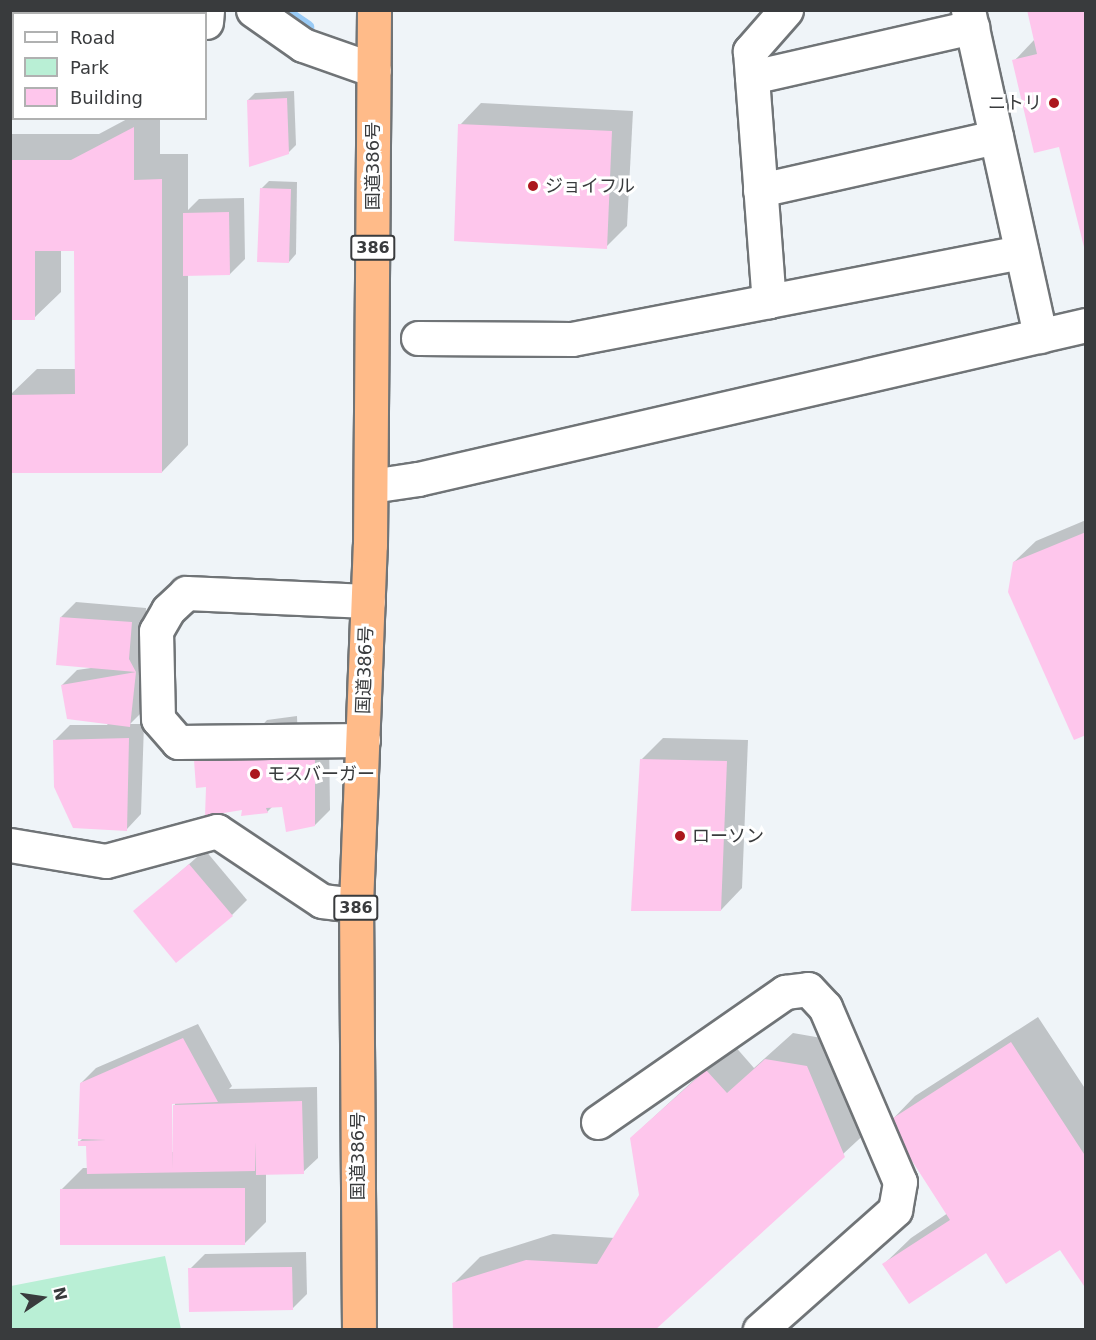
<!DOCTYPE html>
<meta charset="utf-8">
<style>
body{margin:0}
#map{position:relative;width:1096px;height:1340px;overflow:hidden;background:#eff4f8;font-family:"DejaVu Sans","Noto Sans JP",sans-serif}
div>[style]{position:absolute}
.green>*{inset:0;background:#b9efd5}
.shadow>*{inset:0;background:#0003}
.stream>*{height:15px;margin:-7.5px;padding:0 7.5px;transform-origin:7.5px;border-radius:7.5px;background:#99cbf6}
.building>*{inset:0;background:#fec6ec}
.roads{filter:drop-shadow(2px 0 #707477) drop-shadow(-2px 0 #707477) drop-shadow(0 2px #707477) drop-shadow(0 -2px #707477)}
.minor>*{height:33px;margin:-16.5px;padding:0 16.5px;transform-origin:16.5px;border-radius:16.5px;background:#fff}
.highway>*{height:33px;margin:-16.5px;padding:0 16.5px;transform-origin:16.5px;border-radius:16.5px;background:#ffbb89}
.dots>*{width:16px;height:16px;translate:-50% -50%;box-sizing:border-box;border:3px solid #fff;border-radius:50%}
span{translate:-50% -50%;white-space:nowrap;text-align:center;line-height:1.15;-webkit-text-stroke:6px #fff;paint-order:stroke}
.shield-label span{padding:2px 4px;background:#fff;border:2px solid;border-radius:4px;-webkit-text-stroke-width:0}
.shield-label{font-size:16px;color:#393b3d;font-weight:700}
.poi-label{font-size:18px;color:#393b3d}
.right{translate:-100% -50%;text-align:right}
.left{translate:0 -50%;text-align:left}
.street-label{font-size:18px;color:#393b3d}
.frame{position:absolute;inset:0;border:12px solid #393b3d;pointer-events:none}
.legend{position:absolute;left:12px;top:12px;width:195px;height:108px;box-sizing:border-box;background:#fff;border:2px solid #b0b1b1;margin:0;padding:8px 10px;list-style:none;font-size:18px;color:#393b3d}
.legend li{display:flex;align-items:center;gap:12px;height:30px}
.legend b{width:30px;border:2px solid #b0b1b1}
.north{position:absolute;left:12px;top:1268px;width:60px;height:60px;-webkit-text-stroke:4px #fff;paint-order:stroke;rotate:77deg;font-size:16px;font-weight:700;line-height:24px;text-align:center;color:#393b3d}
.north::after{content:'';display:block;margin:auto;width:21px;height:27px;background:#393b3d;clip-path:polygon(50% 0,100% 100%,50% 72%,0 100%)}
</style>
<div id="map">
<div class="green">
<div style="clip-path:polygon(165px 1256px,181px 1329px,11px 1329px,11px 1286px)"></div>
</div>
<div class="shadow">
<div style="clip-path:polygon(1035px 39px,1060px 145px,1014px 61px)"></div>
<div style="clip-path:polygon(10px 51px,14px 51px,14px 108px,10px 108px)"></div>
<div style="clip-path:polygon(294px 91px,296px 145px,288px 153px,248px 100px,255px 93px)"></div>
<div style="clip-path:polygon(481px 103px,633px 111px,627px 226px,606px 247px,460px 125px)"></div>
<div style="clip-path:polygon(129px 118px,160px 118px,160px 154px,188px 154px,188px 210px,199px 199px,244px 198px,245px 259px,230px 274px,188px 274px,188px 445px,162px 472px,10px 472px,10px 395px,37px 369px,76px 369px,76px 249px,61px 249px,61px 292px,34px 318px,10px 318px,10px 134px,99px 134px)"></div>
<div style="clip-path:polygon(269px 181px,297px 182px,296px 254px,289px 262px,261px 189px)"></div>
<div style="clip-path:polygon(1086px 520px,1086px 733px,1014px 562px,1036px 541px)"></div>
<div style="clip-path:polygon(76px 602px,146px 608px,144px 710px,130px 724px,144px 724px,141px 814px,127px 829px,55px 740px,70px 725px,108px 725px,62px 685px,77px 670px,91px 668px,61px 617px)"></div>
<div style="clip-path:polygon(297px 716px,298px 743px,329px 737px,330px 810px,315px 825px,284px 806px,272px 807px,267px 812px,243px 808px,208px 786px,195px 761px,210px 746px,253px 735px,267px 720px)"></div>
<div style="clip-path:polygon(663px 738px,748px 740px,742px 888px,721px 910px,641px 760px)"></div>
<div style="clip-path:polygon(205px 850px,247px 900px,232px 915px,135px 912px)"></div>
<div style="clip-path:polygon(1038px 1017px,1086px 1090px,1086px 1286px,1061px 1247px,987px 1251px,884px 1264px,911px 1238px,948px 1213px,889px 1123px,915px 1096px)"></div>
<div style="clip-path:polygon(evenodd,198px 1024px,232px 1086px,229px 1089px,317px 1087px,318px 1158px,303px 1172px,266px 1174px,266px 1222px,245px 1243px,62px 1189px,83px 1168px,88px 1168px,88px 1145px,80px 1141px,83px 1138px,81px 1083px,96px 1068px,198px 1024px,170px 1102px,175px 1102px,174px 1152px,171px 1152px,170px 1102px)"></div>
<div style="clip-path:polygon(793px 1033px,833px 1040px,870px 1129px,653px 1330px,454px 1283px,480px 1257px,553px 1234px,615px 1238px,641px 1195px,631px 1138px,733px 1044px,754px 1068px)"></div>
<div style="clip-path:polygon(306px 1252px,307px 1294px,292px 1309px,190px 1269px,205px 1254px)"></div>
</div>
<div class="stream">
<div style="left:284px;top:12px;width:27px;rotate:34deg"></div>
</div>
<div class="building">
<div style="clip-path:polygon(1027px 10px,1086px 10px,1086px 255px,1059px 147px,1034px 153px,1012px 60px,1037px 54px)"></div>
<div style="clip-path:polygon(14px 66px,14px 109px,10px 110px,10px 67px)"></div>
<div style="clip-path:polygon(287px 98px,289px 154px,249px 167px,247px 100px)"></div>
<div style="clip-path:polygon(458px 124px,612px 131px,607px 249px,454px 241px)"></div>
<div style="clip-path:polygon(134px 127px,134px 180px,162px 179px,162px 473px,10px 473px,10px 395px,75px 394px,74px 251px,35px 251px,35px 320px,10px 320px,10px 160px,71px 160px)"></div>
<div style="clip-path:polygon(260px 188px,291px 189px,289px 263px,257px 262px)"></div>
<div style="clip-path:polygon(229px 212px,230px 275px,183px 276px,183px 213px)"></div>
<div style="clip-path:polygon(1086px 532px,1086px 735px,1074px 740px,1008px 592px,1013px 562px)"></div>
<div style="clip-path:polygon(60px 617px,132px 622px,129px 659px,136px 672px,56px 665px)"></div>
<div style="clip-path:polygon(136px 672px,130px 727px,67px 719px,61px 685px)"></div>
<div style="clip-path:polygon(129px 738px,127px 831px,73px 828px,54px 787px,53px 740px)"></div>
<div style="clip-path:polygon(315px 751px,315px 826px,286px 832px,282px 807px,266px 808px,268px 813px,241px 816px,242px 810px,205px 816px,206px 787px,196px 788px,194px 760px)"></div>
<div style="clip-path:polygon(640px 759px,727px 761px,721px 911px,631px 911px)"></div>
<div style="clip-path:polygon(189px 864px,233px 916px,176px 963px,133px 911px)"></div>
<div style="clip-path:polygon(183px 1038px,218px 1102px,172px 1104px,173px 1170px,173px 1105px,302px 1101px,304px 1174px,256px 1175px,256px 1142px,255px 1171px,87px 1174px,86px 1146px,78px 1146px,78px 1141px,106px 1140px,78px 1139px,80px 1083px)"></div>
<div style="clip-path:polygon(1011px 1042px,1086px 1157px,1086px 1289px,1060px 1250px,1006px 1284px,986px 1253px,909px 1304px,882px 1264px,950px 1220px,887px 1122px)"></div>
<div style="clip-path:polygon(765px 1059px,807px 1066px,845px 1157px,655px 1330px,453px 1330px,452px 1283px,526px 1260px,597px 1264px,639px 1195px,630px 1138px,706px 1070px,727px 1093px)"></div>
<div style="clip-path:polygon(245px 1188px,245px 1245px,60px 1245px,60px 1189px)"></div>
<div style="clip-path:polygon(292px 1267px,293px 1310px,189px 1312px,188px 1268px)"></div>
</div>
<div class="roads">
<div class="minor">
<div style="left:253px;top:10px;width:61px;rotate:35deg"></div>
<div style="left:303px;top:45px;width:75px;rotate:19.4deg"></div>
<div style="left:786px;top:10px;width:55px;rotate:131.3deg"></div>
<div style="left:750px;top:51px;width:251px;rotate:85.7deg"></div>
<div style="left:769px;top:301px;width:257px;rotate:-11deg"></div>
<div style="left:968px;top:10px;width:334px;rotate:77.5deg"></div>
<div style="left:206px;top:22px;width:12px;rotate:-85deg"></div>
<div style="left:752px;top:77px;width:226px;rotate:-12.8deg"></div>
<div style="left:760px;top:190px;width:242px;rotate:-12.7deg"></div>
<div style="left:418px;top:338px;width:154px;rotate:0.4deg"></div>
<div style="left:572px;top:339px;width:201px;rotate:-10.9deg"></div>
<div style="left:371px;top:486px;width:48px;rotate:-8.5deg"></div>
<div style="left:418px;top:479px;width:686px;rotate:-12.98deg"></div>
<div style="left:363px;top:740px;width:185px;rotate:179.4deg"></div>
<div style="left:178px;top:742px;width:30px;rotate:-131deg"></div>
<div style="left:158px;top:719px;width:88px;rotate:-91.3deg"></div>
<div style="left:156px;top:631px;width:24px;rotate:-60deg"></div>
<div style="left:168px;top:610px;width:25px;rotate:-43deg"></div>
<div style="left:186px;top:593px;width:182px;rotate:2.5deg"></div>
<div style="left:10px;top:845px;width:97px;rotate:9.5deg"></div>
<div style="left:106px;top:861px;width:115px;rotate:-15.1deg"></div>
<div style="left:217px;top:831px;width:126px;rotate:33.7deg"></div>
<div style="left:322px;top:901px;width:34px;rotate:7deg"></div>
<div style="left:598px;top:1122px;width:228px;rotate:-34.8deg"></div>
<div style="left:785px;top:992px;width:23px;rotate:-7deg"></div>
<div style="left:808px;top:989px;width:25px;rotate:47deg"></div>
<div style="left:825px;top:1007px;width:190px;rotate:66.8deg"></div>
<div style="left:900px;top:1182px;width:28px;rotate:100deg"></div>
<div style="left:895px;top:1210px;width:181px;rotate:138.4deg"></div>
</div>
<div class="highway">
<div style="left:359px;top:1330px;width:425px;rotate:-90.4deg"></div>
<div style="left:356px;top:905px;width:360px;rotate:-87.8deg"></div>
<div style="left:370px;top:545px;width:535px;rotate:-89.57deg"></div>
</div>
</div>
<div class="dots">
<div style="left:1054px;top:103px;background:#ab171d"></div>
<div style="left:533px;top:186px;background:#ab171d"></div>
<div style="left:255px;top:774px;background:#ab171d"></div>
<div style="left:680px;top:836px;background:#ab171d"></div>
</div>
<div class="shield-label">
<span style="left:373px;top:248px">386</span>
<span style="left:356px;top:908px">386</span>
</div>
<div class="poi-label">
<span class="right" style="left:1042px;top:103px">ニトリ</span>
<span class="left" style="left:545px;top:186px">ジョイフル</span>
<span class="left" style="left:267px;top:774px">モスバーガー</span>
<span class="left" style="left:692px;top:836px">ローソン</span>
</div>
<div class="street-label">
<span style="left:373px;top:166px;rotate:-90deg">国道386号</span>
<span style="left:365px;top:670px;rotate:-88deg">国道386号</span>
<span style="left:358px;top:1156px;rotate:-90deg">国道386号</span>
</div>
<div class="frame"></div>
<ul class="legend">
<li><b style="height:8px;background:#fff"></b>Road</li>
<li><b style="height:16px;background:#b9efd5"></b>Park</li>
<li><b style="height:16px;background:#fec6ec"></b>Building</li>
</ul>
<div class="north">N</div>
</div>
